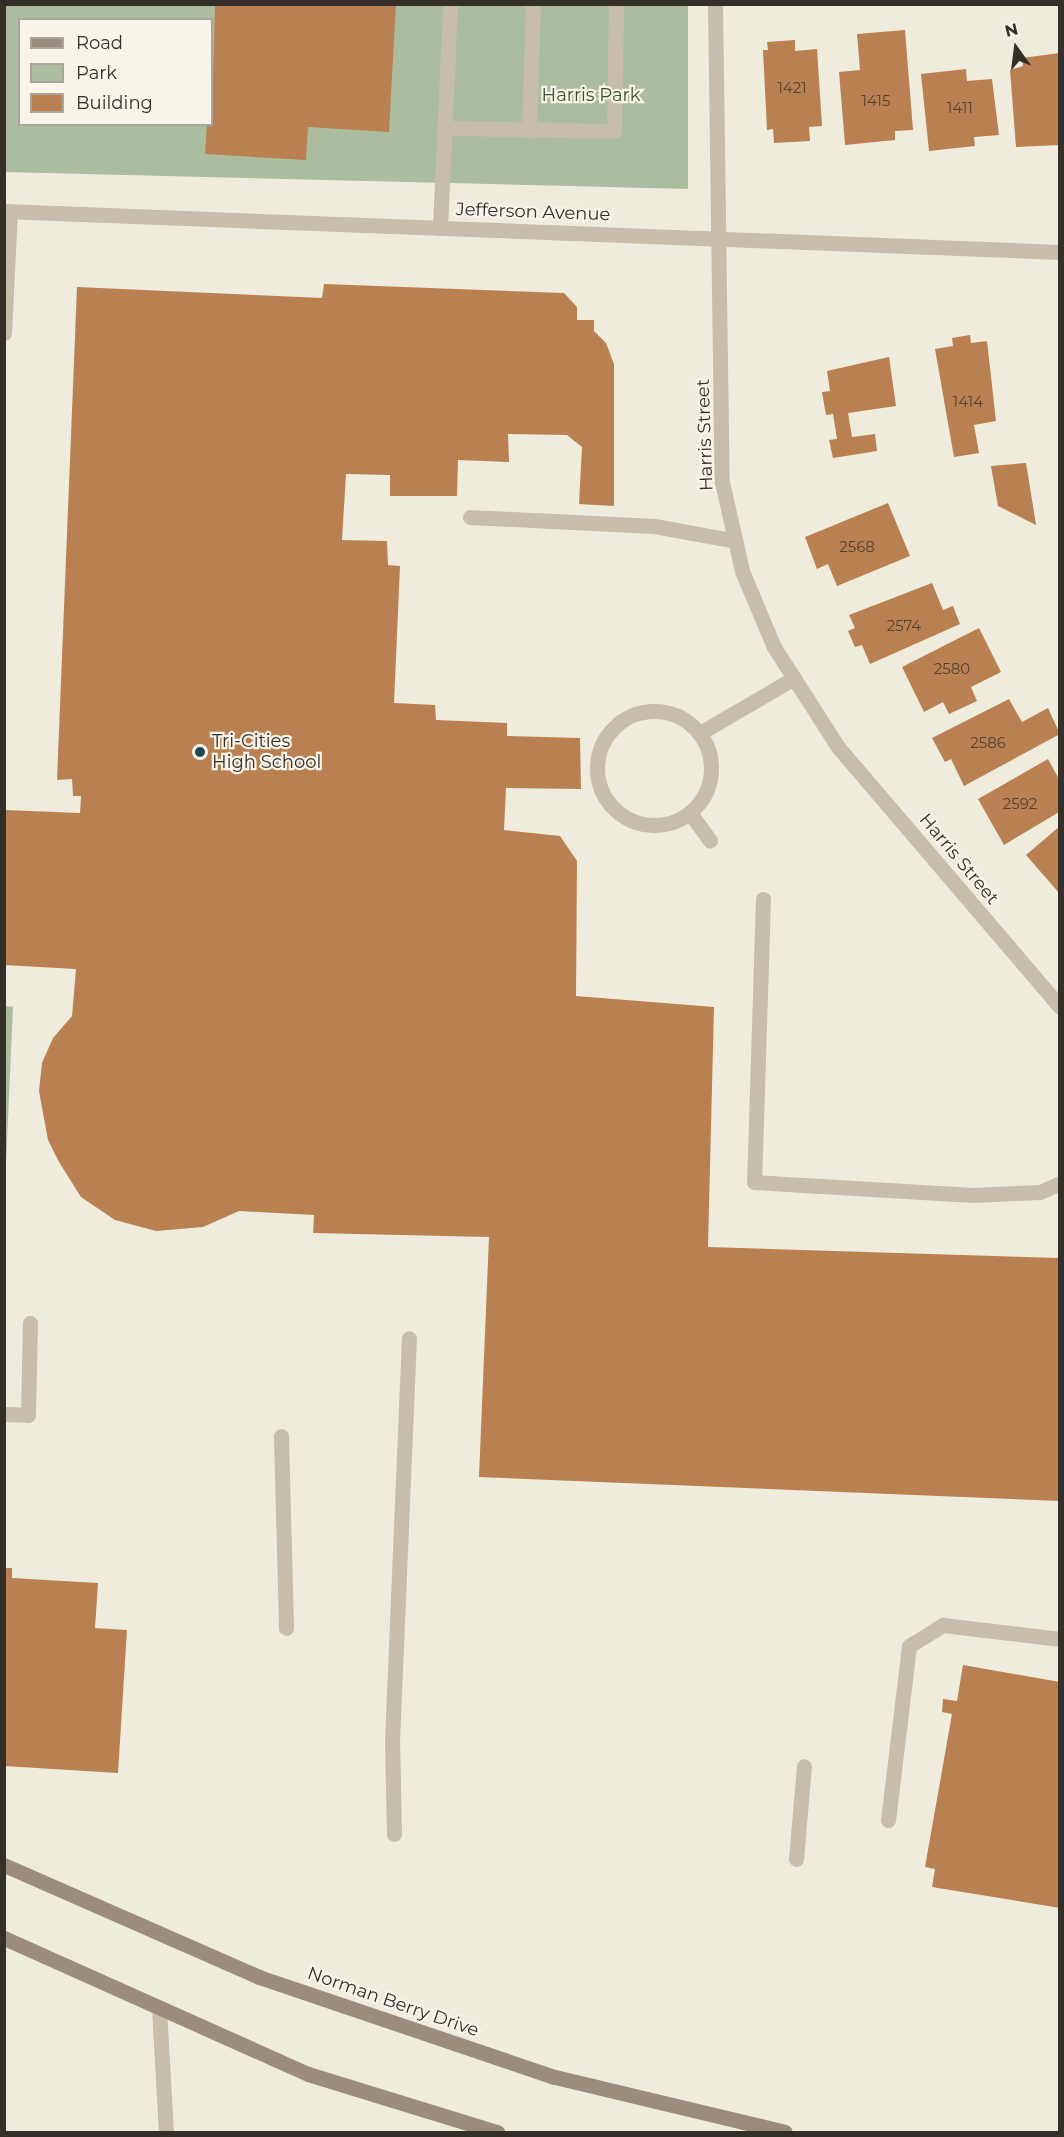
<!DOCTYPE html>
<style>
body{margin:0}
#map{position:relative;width:1064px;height:2137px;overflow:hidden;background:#efebdd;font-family:Montserrat,sans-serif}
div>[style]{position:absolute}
.green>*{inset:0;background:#acbd9f}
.building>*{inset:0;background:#b98051}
.service>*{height:15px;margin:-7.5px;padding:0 7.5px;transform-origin:7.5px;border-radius:7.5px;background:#c6bdaa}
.service>.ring{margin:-7.5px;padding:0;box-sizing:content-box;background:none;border:15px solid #c6bdaa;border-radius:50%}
.minor>*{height:15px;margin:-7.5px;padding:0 7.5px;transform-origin:7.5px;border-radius:7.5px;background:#c6bdaa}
.secondary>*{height:15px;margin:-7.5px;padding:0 7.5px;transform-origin:7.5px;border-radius:7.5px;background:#9a8d7c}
.dots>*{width:16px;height:16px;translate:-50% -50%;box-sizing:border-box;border:3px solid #f8f4e9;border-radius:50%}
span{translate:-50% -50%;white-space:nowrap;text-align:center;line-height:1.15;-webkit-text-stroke:4.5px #f8f4e9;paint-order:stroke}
.number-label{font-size:15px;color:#564333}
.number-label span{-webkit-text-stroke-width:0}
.park-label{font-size:18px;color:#3d502f}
.street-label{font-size:18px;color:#352f29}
.poi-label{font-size:18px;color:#352f29}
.left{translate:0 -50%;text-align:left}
.frame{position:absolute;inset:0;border:6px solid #352f29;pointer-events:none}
.legend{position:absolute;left:18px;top:18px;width:195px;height:108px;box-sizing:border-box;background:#f8f4e9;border:2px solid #aaa59c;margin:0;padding:8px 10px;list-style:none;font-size:18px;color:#352f29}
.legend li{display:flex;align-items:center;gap:12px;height:30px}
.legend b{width:30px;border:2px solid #aaa59c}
.north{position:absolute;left:986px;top:18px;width:60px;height:60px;-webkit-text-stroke:4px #f8f4e9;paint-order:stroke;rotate:346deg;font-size:16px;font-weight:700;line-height:24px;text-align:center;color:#352f29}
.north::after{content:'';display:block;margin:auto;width:21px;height:27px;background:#352f29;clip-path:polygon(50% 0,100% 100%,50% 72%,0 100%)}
</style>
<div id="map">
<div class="green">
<div style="clip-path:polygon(evenodd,5px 5px,688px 5px,688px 189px,5px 172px,5px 5px,20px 20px,212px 20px,212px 124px,20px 124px,20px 20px)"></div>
<div style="clip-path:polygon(5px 1006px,13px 1007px,5px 1187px,4px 1006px)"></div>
</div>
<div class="building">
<div style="clip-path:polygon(215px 4px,396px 4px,389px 132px,308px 127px,306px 160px,205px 154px,207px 124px,212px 124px)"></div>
<div style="clip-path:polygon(905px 30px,913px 130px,895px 131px,895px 140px,845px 145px,839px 72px,860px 70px,857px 34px)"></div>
<div style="clip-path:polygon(795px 40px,795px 51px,817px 49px,822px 126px,809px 127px,810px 141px,774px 143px,773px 129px,767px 130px,763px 50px,768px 50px,767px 42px)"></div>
<div style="clip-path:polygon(1060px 53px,1060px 145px,1016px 147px,1010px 70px,1023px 66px,1022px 58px)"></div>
<div style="clip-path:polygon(966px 69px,967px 81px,992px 79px,999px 135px,974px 137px,975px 146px,929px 151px,921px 74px)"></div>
<div style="clip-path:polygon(324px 284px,564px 293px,577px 307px,577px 320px,594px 320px,594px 331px,606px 343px,614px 364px,614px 506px,579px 504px,582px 447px,567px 435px,508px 434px,509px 462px,458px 460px,457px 496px,390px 496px,390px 475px,346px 474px,342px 540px,387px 541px,388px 565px,400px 566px,394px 703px,435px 705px,436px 720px,507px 723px,507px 736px,580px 738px,581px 789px,506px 788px,504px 830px,560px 836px,577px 861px,576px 996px,714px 1007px,708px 1247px,1060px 1258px,1060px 1501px,479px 1477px,489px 1237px,313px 1233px,314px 1215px,239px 1211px,203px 1227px,156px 1231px,115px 1220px,81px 1197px,59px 1162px,48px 1140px,39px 1091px,42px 1063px,53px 1038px,72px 1016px,76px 969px,4px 965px,4px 810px,80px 813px,81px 796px,73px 796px,72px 779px,57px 780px,77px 287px,322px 298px)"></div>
<div style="clip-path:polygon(970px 335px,971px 343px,987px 341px,996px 421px,974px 425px,979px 453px,954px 457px,935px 349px,953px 346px,952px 338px)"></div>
<div style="clip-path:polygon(889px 357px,896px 406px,848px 413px,852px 437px,875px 434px,877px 451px,833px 458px,829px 440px,837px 439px,833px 414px,826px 415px,822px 392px,830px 391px,827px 371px)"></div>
<div style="clip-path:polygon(1026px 463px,1034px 512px,1036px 525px,998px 506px,991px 466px)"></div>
<div style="clip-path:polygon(888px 503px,910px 556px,837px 586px,828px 564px,817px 569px,805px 537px)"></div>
<div style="clip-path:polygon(932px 583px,943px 610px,953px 606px,960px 624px,870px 664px,862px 645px,855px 647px,848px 631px,855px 628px,849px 615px)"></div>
<div style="clip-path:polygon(979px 628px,1001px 672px,971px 687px,977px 701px,949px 714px,943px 702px,924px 712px,902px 667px)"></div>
<div style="clip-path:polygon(1009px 699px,1022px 722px,1048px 708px,1060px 734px,964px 786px,951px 759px,945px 762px,932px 738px)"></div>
<div style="clip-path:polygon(1048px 759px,1060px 781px,1059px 812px,1004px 845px,978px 799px)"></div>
<div style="clip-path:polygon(1060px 826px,1060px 894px,1026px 855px)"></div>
<div style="clip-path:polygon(4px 1568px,12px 1568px,12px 1578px,98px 1583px,95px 1628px,127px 1630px,118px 1773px,4px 1766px)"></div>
<div style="clip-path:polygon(963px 1665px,1060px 1682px,1060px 1908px,932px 1887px,935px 1869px,925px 1867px,952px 1714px,942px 1712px,943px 1699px,957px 1701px)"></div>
</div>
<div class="service">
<div style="left:446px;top:128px;width:168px;rotate:1deg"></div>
<div style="left:614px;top:131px;width:127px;rotate:-89.1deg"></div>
<div style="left:529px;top:131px;width:127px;rotate:-88.2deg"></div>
<div style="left:440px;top:228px;width:224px;rotate:-87.4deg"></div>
<div style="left:470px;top:517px;width:184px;rotate:2.8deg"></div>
<div style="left:654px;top:526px;width:83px;rotate:10.4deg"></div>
<div class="ring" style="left:597px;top:711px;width:99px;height:99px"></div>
<div style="left:700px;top:733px;width:109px;rotate:-30.3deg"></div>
<div style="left:690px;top:813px;width:34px;rotate:54deg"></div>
<div style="left:763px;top:899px;width:283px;rotate:91.8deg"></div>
<div style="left:754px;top:1182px;width:219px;rotate:3.4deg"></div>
<div style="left:973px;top:1195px;width:67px;rotate:-2.6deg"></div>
<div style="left:1040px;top:1192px;width:22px;rotate:-24deg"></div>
<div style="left:4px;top:1414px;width:24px;rotate:2deg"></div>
<div style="left:28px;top:1415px;width:92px;rotate:-88.8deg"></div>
<div style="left:281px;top:1436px;width:192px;rotate:88.5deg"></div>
<div style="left:888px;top:1820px;width:175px;rotate:-83.1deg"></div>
<div style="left:909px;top:1646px;width:40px;rotate:-32deg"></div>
<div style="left:943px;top:1625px;width:118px;rotate:6.8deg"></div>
<div style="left:394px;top:1834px;width:92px;rotate:-91.2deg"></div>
<div style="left:392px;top:1742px;width:404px;rotate:-87.6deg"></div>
<div style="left:796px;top:1859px;width:93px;rotate:-85.1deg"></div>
<div style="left:159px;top:2008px;width:124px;rotate:86.8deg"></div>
</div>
<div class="minor">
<div style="left:715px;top:4px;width:478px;rotate:89.2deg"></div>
<div style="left:722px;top:482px;width:91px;rotate:77.3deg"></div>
<div style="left:742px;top:571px;width:82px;rotate:67.2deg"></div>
<div style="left:774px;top:647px;width:119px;rotate:57.4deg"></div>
<div style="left:838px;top:747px;width:342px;rotate:49.5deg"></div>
<div style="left:4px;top:211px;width:1057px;rotate:2.22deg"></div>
<div style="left:4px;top:333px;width:122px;rotate:-87.2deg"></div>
</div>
<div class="secondary">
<div style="left:4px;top:1865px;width:279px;rotate:23.7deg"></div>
<div style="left:259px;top:1977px;width:312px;rotate:18.7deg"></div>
<div style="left:555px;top:2077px;width:236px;rotate:13.4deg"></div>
<div style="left:4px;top:1938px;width:333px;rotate:24.1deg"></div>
<div style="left:308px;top:2074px;width:198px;rotate:17.1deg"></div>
</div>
<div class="dots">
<div style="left:200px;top:752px;background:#234552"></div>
</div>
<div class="number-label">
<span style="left:792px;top:88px">1421</span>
<span style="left:876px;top:101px">1415</span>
<span style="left:960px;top:108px">1411</span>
<span style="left:968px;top:402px">1414</span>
<span style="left:857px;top:547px">2568</span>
<span style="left:904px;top:626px">2574</span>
<span style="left:952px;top:669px">2580</span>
<span style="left:988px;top:743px">2586</span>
<span style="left:1020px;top:804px">2592</span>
</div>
<div class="park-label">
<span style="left:591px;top:95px">Harris Park</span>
</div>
<div class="street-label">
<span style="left:533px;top:212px;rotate:2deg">Jefferson Avenue</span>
<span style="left:705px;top:435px;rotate:-92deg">Harris Street</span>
<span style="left:959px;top:859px;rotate:50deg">Harris Street</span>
<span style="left:393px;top:2002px;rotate:19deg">Norman Berry Drive</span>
</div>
<div class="poi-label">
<span class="left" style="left:212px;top:752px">Tri-Cities<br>High School</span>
</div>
<div class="frame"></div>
<ul class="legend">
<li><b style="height:8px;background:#9a8d7c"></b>Road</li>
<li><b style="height:16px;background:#acbd9f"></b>Park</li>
<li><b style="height:16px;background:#b98051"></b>Building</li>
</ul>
<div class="north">N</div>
</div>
